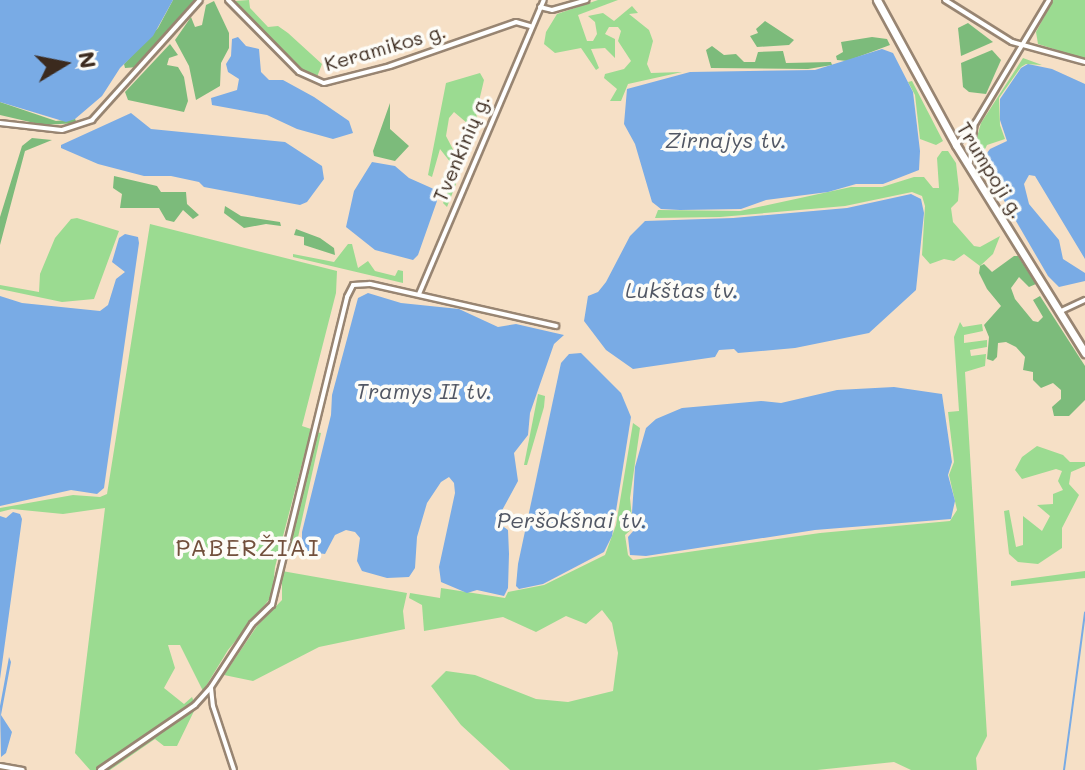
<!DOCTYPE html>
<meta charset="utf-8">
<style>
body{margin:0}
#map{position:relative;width:1085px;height:770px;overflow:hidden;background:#f6e0c6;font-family:Mali,sans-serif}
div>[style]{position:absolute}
.green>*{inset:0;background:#9bdb91}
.forest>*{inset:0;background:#7cbb7b}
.water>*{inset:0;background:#79abe5}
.stream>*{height:2px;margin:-1px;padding:0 1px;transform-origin:1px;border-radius:1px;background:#79abe5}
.roads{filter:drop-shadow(2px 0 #988572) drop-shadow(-2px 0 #988572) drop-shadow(0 2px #988572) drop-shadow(0 -2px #988572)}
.minor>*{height:4px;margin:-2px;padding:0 2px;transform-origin:2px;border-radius:2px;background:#fff}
.primary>*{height:7px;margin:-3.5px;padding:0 3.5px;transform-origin:3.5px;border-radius:3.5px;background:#fff}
span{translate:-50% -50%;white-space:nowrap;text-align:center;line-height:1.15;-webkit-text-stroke:7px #fdfcf7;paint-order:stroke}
.street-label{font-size:20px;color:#3b2a1e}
.water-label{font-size:22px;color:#515764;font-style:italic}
.quarter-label{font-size:24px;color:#72503c;letter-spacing:2px}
.north{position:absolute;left:24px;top:24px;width:80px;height:80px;-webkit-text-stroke:6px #fdfcf7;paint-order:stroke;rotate:80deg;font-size:22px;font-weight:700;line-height:32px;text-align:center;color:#3b2a1e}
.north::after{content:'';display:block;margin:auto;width:28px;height:36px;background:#3b2a1e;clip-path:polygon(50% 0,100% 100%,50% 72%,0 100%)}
</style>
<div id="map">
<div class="green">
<div style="clip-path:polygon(249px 0,250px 8px,268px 27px,278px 26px,288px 33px,322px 64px,317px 77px,300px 68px,235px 1px)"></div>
<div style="clip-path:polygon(598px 0,618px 0,578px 15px,587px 41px,593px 41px,597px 34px,595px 22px,588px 16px,603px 13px,614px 21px,632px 6px,638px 13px,629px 14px,649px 30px,653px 41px,647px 64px,651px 73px,682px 72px,628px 84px,621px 101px,610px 101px,617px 89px,604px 78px,605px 74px,624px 69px,631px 61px,618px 41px,621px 31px,618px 27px,609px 27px,605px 34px,615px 39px,615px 58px,605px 48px,591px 49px,599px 68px,596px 70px,581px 48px,555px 53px,544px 44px,546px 32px,557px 14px)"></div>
<div style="clip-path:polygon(1053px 0,1085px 0,1085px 59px,1038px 44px,1036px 32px)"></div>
<div style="clip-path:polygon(1023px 58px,1042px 65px,1026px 64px,1021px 67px,999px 98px,1000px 125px,1005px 139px,987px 145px,979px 162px,975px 144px,981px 123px)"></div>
<div style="clip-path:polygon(480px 73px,484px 80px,476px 114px,480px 124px,475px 127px,467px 146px,463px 143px,467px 123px,454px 112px,449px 118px,446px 136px,459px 161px,453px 177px,456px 184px,447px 207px,443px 203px,449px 189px,443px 178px,451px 163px,440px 149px,432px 177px,428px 175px,446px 83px)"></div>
<div style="clip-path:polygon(912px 81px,943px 141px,936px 145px,920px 139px,915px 95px,908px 82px)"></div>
<div style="clip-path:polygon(942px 151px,948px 151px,956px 163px,959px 189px,958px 201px,951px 208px,953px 222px,974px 246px,980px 247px,1000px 236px,993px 254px,980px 266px,964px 254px,954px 261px,944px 259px,930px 264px,922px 255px,925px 206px,922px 196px,912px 192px,845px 206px,720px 217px,655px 218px,658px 210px,740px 211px,851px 187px,882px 187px,914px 177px,924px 177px,933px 188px,939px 188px,937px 158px)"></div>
<div style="clip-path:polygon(77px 218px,119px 231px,94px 299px,62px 302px,0 289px,0 285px,39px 292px,40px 274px,55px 238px,71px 219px)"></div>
<div style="clip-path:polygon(150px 224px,337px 271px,336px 293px,302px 426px,311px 429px,275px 567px,272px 596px,228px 650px,203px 691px,180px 645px,168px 645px,175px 668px,164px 688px,184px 704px,192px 697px,196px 707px,177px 746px,164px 746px,155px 739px,110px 770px,90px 770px,75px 753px,105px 508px,63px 514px,12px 509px,0 512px,0 508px,73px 495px,100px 497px,107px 494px)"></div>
<div style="clip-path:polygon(348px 244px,352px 244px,358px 268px,368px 261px,375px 271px,395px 276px,398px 270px,403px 271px,403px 283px,293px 257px,293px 254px,334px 262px)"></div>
<div style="clip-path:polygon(960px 322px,963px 327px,982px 324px,983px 331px,964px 335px,964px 343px,987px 340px,987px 347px,970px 350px,971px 356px,986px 354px,985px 366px,965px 372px,987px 736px,976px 758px,977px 770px,911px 770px,894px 762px,817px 770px,510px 770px,461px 725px,431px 686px,446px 671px,475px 675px,536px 699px,568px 702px,613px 691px,618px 653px,612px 623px,602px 610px,586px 624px,566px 616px,536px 632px,503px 617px,424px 631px,422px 605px,409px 598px,410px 593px,440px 598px,441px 588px,505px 598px,508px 592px,544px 585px,605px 555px,616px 525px,633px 423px,640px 428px,630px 498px,633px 528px,625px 535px,628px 555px,633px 560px,820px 533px,950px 521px,957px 510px,949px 475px,954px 462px,948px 412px,959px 411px,954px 337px)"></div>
<div style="clip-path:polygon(538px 394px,545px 396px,544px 407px,527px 465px,524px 465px)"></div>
<div style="clip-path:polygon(316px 432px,321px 433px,295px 551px,291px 554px,287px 552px)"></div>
<div style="clip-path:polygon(1037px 446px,1063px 455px,1070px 462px,1085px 462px,1085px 466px,1071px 472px,1069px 484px,1079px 495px,1062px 528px,1062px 548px,1038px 564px,1018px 562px,1009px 554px,1004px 511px,1009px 510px,1016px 547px,1023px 545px,1023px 516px,1042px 531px,1050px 516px,1037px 505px,1053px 504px,1053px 494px,1063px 490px,1058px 481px,1062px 471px,1056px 469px,1022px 479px,1015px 470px,1022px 457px)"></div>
<div style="clip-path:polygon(282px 571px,407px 593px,403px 611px,405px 629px,319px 647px,253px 681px,224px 675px,257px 626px,282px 600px)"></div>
<div style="clip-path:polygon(1085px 571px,1085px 578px,1011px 586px,1011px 581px)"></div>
</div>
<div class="forest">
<div style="clip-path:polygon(173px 0,196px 0,138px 67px,125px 68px,124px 64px,158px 28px)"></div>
<div style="clip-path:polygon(214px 1px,229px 33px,229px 48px,221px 63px,220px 86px,196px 100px,189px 66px,175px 40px,191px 17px,195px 27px,202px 25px,206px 5px)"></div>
<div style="clip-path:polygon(765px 21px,794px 40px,789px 45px,757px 47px,750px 36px,758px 33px,756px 29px)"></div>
<div style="clip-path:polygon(968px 23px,993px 42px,961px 56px,958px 28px)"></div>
<div style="clip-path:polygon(872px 37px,887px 39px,890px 45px,847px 61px,837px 60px,836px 56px,843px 52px,841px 42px)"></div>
<div style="clip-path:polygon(170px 44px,178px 55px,169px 58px,167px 65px,178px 67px,184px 77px,188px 101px,184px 112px,128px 100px,125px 92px)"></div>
<div style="clip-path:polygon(712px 46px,724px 55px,736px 54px,744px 62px,755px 62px,758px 52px,783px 51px,786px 63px,831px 62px,832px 65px,808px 69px,711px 68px,706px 50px)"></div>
<div style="clip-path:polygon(992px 50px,1001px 60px,986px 94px,969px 92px,963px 87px,961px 63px)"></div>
<div style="clip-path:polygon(0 102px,56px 121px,75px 119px,77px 123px,43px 125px,0 115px)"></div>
<div style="clip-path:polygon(390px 103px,390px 129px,409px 146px,395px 161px,374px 156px,373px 151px)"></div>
<div style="clip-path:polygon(32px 138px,52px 140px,25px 151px,0 245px,0 217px,22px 146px)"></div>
<div style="clip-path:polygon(114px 176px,157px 186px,161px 192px,186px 192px,187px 204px,199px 215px,193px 219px,183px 210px,174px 222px,166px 220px,159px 208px,120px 208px,122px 194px,113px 188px)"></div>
<div style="clip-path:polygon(225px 206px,241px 216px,280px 222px,281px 226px,266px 224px,244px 228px,224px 213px)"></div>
<div style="clip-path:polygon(296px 229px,320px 238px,334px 248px,335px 255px,304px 245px,304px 237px,294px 235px)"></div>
<div style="clip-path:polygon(1014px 256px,1018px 256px,1036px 284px,1029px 287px,1019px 277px,1011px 288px,1015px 299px,1033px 321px,1038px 322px,1043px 317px,1033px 300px,1040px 296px,1085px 366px,1085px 400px,1069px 416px,1054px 416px,1052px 407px,1061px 399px,1061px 390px,1053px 383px,1041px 388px,1033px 380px,1033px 372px,1023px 370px,1025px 357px,1016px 347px,1006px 342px,998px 343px,997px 357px,993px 361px,987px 359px,989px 337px,984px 325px,1001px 306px,987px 289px,979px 273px,980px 266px,984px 264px,992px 272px)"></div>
</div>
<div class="water">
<div style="clip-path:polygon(0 0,173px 0,153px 36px,120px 68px,102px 96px,75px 119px,66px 122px,0 102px)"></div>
<div style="clip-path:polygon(238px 37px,246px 46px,259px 49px,261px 72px,269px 80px,283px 80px,314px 97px,349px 121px,353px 133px,333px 139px,297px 129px,267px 115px,212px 105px,211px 98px,237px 90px,239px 79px,228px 72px,226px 64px,231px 56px,232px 39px)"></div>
<div style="clip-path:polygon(882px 49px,893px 53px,913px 92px,920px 151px,919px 170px,883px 184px,856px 184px,828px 192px,766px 200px,741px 209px,680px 210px,661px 209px,652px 202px,635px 144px,624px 124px,627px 89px,690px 72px,815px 70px)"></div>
<div style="clip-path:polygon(1028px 64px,1052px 69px,1085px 84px,1085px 259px,1035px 176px,1029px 175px,1024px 184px,1029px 204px,1059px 240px,1063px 259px,1085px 273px,1085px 281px,1059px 287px,1048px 276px,981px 161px,990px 149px,1007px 141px,1000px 120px,1000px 99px,1021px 68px)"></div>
<div style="clip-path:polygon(131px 113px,151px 129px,285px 142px,322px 166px,324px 179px,307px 202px,300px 205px,204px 187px,199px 182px,171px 176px,144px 176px,98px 164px,61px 148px,61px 145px)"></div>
<div style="clip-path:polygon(372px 162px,395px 166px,409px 178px,436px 190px,437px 201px,418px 255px,413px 260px,375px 250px,346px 227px,354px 191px)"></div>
<div style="clip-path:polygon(911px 194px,921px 199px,924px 213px,916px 290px,869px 333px,795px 348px,738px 353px,734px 349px,719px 350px,715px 357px,633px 369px,606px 350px,584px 321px,588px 296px,598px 292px,606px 282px,630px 236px,645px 221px,733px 218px,847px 208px)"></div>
<div style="clip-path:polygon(125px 234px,138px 237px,139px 243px,104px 488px,97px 494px,71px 490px,0 506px,0 296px,22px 303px,100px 311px,108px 305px,116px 279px,125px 272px,112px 262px,119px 238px)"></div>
<div style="clip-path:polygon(368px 293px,401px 303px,459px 309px,498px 327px,516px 324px,564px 335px,554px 344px,530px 413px,528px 435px,514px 453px,518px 481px,499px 516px,501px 525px,508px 530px,509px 554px,508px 588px,504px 596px,477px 590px,467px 593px,441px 582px,439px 567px,455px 493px,454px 483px,449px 477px,441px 482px,427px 503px,417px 537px,415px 568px,409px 577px,387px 578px,362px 571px,357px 561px,360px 538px,355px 532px,346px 530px,335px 535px,325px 554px,302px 551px,302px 532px,331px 415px,332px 395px,358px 298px)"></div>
<div style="clip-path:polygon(581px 353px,621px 393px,631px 417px,612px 536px,604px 552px,543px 584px,519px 589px,516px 586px,518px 564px,561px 363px,569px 354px)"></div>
<div style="clip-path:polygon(894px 387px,942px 394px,952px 462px,948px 475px,955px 501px,951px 519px,815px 530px,646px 556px,630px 555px,628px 537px,635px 529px,632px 513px,635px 467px,646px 428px,656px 419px,682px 408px,761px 401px,781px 403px,837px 390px)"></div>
<div style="clip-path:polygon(13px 512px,20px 514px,22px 519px,0 679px,0 516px,6px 518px)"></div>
<div style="clip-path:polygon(9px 657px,11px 662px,1px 715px,12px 732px,6px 753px,1px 757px,0 706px)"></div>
</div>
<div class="stream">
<div style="left:0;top:769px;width:6px;rotate:9deg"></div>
<div style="left:104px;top:770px;width:104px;rotate:-34deg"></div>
<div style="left:1064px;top:770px;width:159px;rotate:-82.4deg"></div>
</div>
<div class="roads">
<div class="minor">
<div style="left:228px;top:0;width:101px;rotate:45.4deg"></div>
<div style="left:299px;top:72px;width:27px;rotate:24deg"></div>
<div style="left:324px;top:83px;width:68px;rotate:-14.4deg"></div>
<div style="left:390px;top:66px;width:133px;rotate:-19.2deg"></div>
<div style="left:516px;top:22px;width:15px;rotate:16deg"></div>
<div style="left:945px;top:0;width:79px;rotate:32.1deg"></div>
<div style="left:1012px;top:42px;width:76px;rotate:15.3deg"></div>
<div style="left:540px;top:7px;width:12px;rotate:14deg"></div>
<div style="left:552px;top:10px;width:36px;rotate:-16deg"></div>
<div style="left:0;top:123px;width:62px;rotate:6.4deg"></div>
<div style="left:62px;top:130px;width:32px;rotate:-18deg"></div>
<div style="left:92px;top:120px;width:161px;rotate:-48deg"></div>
<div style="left:956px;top:145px;width:30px;rotate:-49deg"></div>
<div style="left:976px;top:122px;width:142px;rotate:-59.1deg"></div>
<div style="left:970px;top:162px;width:38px;rotate:-83deg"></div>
<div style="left:419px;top:294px;width:319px;rotate:-67deg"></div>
<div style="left:1059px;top:312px;width:29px;rotate:-25deg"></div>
<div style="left:211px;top:688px;width:18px;rotate:84deg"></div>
<div style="left:213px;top:706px;width:67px;rotate:71.8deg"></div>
<div style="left:0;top:766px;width:23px;rotate:10deg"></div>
<div style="left:100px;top:770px;width:115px;rotate:-34.4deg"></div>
<div style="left:195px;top:705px;width:24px;rotate:-48deg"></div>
<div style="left:211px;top:687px;width:75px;rotate:-56.9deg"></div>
<div style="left:252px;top:624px;width:28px;rotate:-44deg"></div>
<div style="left:272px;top:605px;width:317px;rotate:-76.3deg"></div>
<div style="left:347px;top:297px;width:13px;rotate:-63deg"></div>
<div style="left:353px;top:285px;width:17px;rotate:-3deg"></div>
<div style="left:370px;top:284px;width:191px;rotate:12.7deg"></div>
</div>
<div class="primary">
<div style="left:877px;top:0;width:165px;rotate:61.4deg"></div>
<div style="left:956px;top:145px;width:245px;rotate:58.2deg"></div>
</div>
</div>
<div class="street-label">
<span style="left:385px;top:47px;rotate:-16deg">Keramikos g.</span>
<span style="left:461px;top:148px;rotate:-67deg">Tvenkinių g.</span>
<span style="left:991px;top:170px;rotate:58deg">Trumpoji g.</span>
</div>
<div class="water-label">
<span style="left:726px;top:140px">Zirnajys tv.</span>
<span style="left:682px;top:290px">Lukštas tv.</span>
<span style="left:424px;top:391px">Tramys II tv.</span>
<span style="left:572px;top:520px">Peršokšnai tv.</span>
</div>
<div class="quarter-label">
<span style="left:248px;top:547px">PABERŽIAI</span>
</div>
<div class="north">N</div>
</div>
